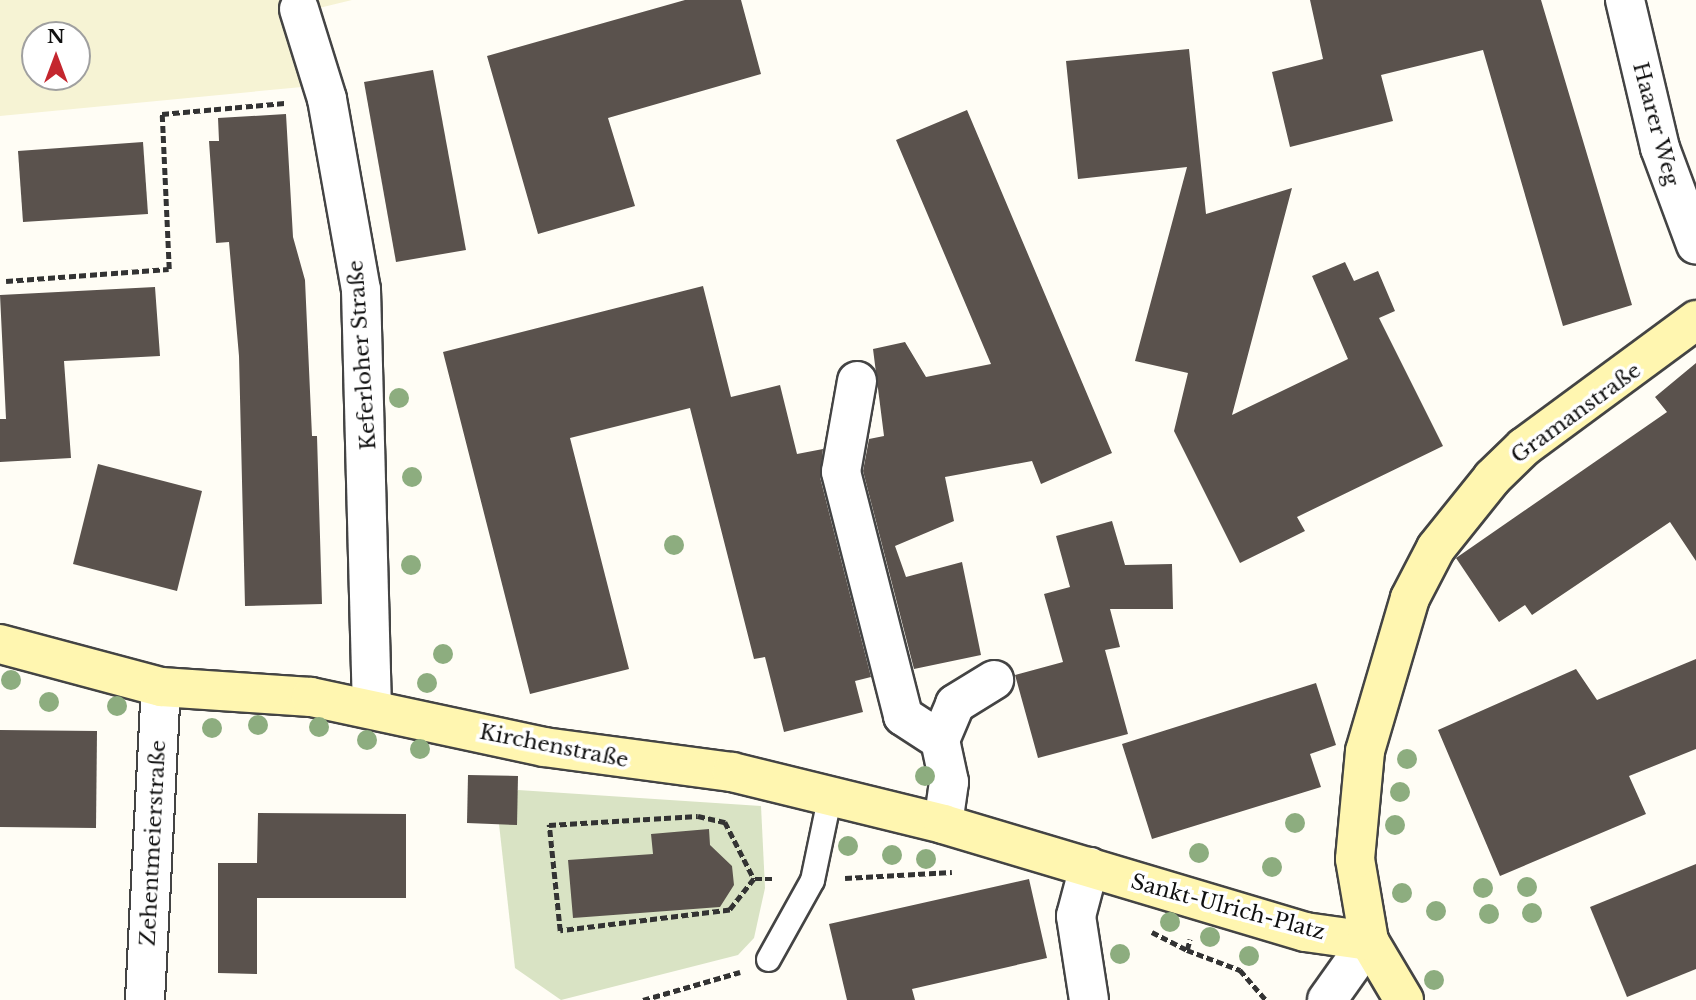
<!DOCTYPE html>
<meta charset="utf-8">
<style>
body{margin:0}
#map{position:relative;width:1696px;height:1000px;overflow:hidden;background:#fffdf5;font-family:"Libre Baskerville",serif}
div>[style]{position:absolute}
.farmland>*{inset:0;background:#f6f3d4}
.cemetery>*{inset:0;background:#d9e3c4}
.building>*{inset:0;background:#5a524d}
.path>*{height:4.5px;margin-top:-2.25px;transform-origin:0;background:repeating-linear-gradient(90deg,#333 0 7px,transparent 0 10.5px)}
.roads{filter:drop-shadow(2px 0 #444) drop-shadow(-2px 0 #444) drop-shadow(0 2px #444) drop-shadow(0 -2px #444)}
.lane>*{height:23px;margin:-11.5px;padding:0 11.5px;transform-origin:11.5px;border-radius:11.5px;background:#fff}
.street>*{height:38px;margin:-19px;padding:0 19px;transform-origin:19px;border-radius:19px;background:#fff}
.secondary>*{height:38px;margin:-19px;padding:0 19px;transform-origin:19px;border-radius:19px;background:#fff6b0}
.trees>*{width:20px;height:20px;margin:-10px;border-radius:50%;background:#8dad7f}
span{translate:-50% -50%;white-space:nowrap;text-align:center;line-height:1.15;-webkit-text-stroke:7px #fff;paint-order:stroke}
.street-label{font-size:21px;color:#111}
.north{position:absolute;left:21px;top:21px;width:70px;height:70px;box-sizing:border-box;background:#fff;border:2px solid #a0a0a0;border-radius:50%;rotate:0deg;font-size:19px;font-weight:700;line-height:28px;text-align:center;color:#111}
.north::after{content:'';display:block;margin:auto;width:24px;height:32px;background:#c4262e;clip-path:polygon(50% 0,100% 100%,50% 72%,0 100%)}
</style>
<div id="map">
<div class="farmland">
<div style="clip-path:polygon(evenodd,0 0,352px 0,282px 17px,302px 87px,0 116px,0 0,35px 35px,77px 35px,77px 77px,35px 77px,35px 35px)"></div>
</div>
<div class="cemetery">
<div style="clip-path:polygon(518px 790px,761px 806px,765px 888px,754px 938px,738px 955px,561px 1000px,515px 968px,499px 824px)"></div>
</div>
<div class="building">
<div style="clip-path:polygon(685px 0,741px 0,761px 74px,608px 118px,635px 206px,538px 234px,487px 56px)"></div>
<div style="clip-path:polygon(1310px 0,1541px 0,1632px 305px,1563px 326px,1483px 50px,1381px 75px,1393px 121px,1290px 147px,1272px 72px,1323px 59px)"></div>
<div style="clip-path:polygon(1189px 49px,1206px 214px,1292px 188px,1232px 415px,1348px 359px,1312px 276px,1345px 262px,1354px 281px,1378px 271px,1395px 311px,1379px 318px,1443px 446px,1297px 517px,1305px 531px,1240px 563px,1174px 431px,1188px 373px,1135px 361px,1187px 167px,1078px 179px,1066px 61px)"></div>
<div style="clip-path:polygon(433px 70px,466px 250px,396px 262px,364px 82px)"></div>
<div style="clip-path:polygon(967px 110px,1112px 453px,1041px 484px,1032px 461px,945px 477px,954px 521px,895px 546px,906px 577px,962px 562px,981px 655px,914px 669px,863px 471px,869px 439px,884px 436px,873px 349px,905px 342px,926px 377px,991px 364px,896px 140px)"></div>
<div style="clip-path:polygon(286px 114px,293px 237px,305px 280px,312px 436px,317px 436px,322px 604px,245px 606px,239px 356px,229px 242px,216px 243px,209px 141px,219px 141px,218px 118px)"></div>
<div style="clip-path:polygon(143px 142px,148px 214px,23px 222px,18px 151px)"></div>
<div style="clip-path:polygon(703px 286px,731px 397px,780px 385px,797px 454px,823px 449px,820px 477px,871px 677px,855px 681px,863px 712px,784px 732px,765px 657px,754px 659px,690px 408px,570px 438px,629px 669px,530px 694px,443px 352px)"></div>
<div style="clip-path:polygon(155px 287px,160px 356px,64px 361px,71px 458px,0 462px,0 419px,6px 419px,0 295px)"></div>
<div style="clip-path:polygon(1696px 363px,1696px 561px,1670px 522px,1532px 615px,1525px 605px,1499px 622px,1456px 558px,1667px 412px,1655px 397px)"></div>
<div style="clip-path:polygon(98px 464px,202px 491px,177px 591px,73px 564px)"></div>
<div style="clip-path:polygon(1112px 521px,1125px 565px,1172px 564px,1173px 609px,1110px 609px,1120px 647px,1105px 650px,1128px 734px,1038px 758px,1015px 675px,1063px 662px,1044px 594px,1070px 587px,1056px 536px)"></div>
<div style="clip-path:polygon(1696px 659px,1696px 749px,1629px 776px,1646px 814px,1500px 876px,1438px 730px,1576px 669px,1597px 700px)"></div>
<div style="clip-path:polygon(1316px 683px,1336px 745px,1310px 754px,1321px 787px,1152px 839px,1122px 744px)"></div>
<div style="clip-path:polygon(0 730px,97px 731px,96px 828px,0 827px)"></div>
<div style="clip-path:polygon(468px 775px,518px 776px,517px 825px,467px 823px)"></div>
<div style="clip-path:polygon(258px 813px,406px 814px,406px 898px,257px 898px,257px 974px,218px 973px,218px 863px,257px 863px)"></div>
<div style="clip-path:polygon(709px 829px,710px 845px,732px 866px,734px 885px,720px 907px,573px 918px,568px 860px,653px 854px,651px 834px)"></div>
<div style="clip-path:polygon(1696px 864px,1696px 969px,1627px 997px,1590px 907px)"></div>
<div style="clip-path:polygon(1029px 879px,1047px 958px,912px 989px,915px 1000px,847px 1000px,829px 924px)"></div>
</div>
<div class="path">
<div style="left:6px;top:281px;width:163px;rotate:-4.2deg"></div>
<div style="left:169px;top:269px;width:155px;rotate:-92.6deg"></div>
<div style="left:162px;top:114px;width:123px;rotate:-5.1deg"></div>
<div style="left:698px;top:816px;width:28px;rotate:13deg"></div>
<div style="left:725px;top:822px;width:64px;rotate:63deg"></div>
<div style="left:754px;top:879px;width:39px;rotate:128deg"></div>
<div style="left:730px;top:910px;width:171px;rotate:173deg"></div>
<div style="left:560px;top:931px;width:107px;rotate:-95.9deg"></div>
<div style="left:549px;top:825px;width:149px;rotate:-3.5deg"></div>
<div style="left:845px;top:878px;width:107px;rotate:-3.2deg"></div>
<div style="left:755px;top:879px;width:19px"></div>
<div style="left:1152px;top:932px;width:39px;rotate:27deg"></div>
<div style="left:1187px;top:950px;width:11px;rotate:-75deg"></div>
<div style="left:1187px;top:950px;width:57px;rotate:20.7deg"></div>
<div style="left:1240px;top:970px;width:40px;rotate:49deg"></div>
<div style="left:643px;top:1000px;width:101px;rotate:-16.1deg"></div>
</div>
<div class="roads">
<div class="lane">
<div style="left:768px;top:959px;width:90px;rotate:-60.9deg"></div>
<div style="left:812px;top:880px;width:88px;rotate:-78.2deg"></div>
</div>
<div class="street">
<div style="left:1625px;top:0;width:152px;rotate:76.7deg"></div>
<div style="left:1660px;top:148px;width:103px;rotate:69.6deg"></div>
<div style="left:299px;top:9px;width:94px;rotate:72.7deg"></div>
<div style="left:327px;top:99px;width:194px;rotate:79.9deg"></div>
<div style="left:361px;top:290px;width:419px;rotate:88.5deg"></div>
<div style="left:857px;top:381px;width:92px;rotate:100deg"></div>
<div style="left:841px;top:472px;width:252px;rotate:75.7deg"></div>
<div style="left:903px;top:716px;width:44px;rotate:33deg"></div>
<div style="left:940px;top:740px;width:43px;rotate:77.9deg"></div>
<div style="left:949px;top:782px;width:42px;rotate:98.1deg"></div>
<div style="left:940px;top:740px;width:39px;rotate:-67deg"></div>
<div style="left:955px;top:704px;width:46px;rotate:-31.6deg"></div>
<div style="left:145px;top:1000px;width:313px;rotate:-87.1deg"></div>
<div style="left:1089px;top:1000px;width:85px;rotate:-98.8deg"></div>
<div style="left:1076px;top:916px;width:51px;rotate:-75.1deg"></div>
<div style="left:1327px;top:1000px;width:72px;rotate:-54.6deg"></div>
</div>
<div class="secondary">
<div style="left:0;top:644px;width:167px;rotate:15deg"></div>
<div style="left:161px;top:687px;width:150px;rotate:3.8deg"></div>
<div style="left:311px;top:697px;width:238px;rotate:12.1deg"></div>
<div style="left:544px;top:747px;width:190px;rotate:7.6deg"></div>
<div style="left:732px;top:772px;width:217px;rotate:13.8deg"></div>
<div style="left:943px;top:824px;width:378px;rotate:16.6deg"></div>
<div style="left:1305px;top:932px;width:65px;rotate:8deg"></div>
<div style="left:1404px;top:1000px;width:69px;rotate:-120.7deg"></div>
<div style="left:1369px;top:941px;width:83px;rotate:-99.7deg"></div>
<div style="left:1355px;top:859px;width:108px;rotate:-84.7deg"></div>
<div style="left:1365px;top:751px;width:159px;rotate:-73.6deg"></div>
<div style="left:1410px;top:598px;width:56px;rotate:-62.5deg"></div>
<div style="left:1436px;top:548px;width:90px;rotate:-51.3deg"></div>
<div style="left:1492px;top:478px;width:45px;rotate:-44.1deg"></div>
<div style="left:1524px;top:447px;width:214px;rotate:-36.4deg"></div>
</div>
</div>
<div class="trees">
<div style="left:399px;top:398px"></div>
<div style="left:412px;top:477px"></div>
<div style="left:674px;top:545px"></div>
<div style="left:411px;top:565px"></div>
<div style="left:443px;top:654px"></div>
<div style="left:11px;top:680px"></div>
<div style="left:427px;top:683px"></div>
<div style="left:49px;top:702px"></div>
<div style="left:117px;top:706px"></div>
<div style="left:258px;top:725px"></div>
<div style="left:319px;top:727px"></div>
<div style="left:212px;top:728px"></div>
<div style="left:367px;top:740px"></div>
<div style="left:420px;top:749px"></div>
<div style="left:1407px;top:759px"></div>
<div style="left:925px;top:776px"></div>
<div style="left:1400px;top:792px"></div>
<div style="left:1295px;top:823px"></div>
<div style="left:1395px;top:825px"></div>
<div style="left:848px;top:846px"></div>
<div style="left:1199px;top:853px"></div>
<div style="left:892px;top:855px"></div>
<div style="left:926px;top:859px"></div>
<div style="left:1272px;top:867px"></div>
<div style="left:1527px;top:887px"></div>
<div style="left:1483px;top:888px"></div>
<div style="left:1402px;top:893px"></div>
<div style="left:1436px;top:911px"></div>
<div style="left:1532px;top:913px"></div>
<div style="left:1489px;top:914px"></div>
<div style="left:1170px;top:922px"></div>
<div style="left:1210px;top:937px"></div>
<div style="left:1120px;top:954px"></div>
<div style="left:1249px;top:956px"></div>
<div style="left:1434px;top:980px"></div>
</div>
<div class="street-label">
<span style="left:1656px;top:124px;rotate:75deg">Haarer Weg</span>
<span style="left:362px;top:355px;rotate:-94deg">Keferloher Straße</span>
<span style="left:1576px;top:413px;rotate:-36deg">Gramanstraße</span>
<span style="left:554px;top:746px;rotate:11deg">Kirchenstraße</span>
<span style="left:153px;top:843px;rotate:-87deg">Zehentmeierstraße</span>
<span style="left:1228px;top:907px;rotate:15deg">Sankt-Ulrich-Platz</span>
</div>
<div class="north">N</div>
</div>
